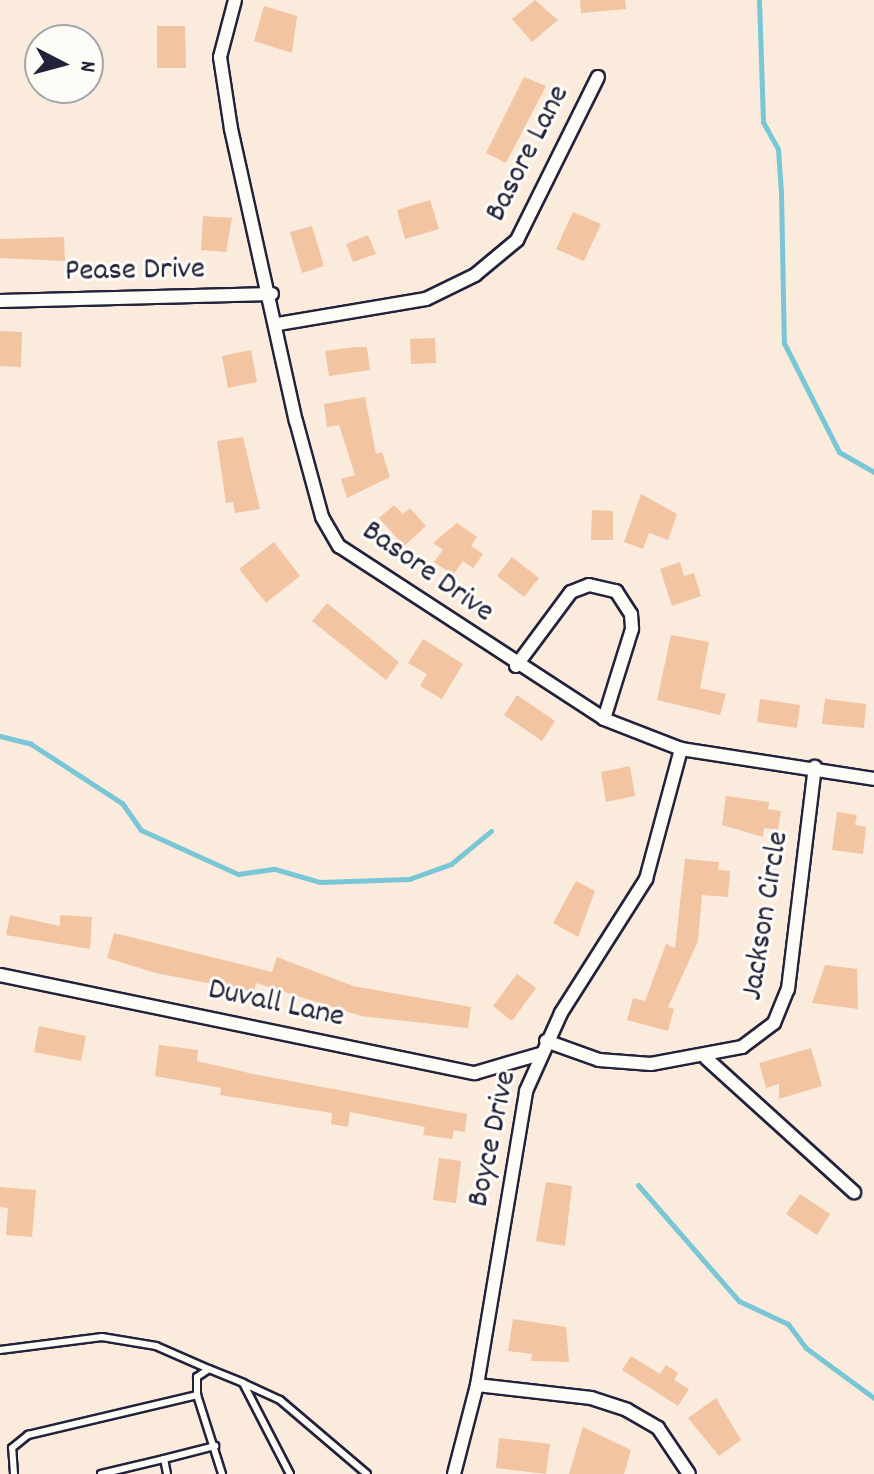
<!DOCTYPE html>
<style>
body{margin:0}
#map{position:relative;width:874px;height:1474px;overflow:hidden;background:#faebdd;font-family:Dekko,sans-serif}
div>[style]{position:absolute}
.stream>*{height:5px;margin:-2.5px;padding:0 2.5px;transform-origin:2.5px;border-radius:2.5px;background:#79c7d6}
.building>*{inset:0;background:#f2c4a1}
.roads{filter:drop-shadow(2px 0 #22223b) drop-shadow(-2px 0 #22223b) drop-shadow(0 2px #22223b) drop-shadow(0 -2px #22223b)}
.service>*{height:6px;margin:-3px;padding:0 3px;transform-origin:3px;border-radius:3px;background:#fdfcf7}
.minor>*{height:12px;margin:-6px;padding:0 6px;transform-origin:6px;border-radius:6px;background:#fdfcf7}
span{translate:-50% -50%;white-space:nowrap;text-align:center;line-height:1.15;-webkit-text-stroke:6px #fdfcf7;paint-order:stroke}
.street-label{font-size:32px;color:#22223b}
.north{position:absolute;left:24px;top:24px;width:80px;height:80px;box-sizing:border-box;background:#fdfcf7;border:2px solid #a5a5ac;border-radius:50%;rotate:96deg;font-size:22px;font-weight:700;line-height:32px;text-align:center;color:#22223b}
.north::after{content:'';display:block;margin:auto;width:28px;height:36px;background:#22223b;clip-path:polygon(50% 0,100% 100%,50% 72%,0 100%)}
</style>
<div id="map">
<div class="stream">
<div style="left:759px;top:0;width:122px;rotate:88.1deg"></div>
<div style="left:763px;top:122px;width:31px;rotate:61deg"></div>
<div style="left:778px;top:149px;width:44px;rotate:86.1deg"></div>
<div style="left:781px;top:193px;width:150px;rotate:88.9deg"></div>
<div style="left:784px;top:343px;width:122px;rotate:63.2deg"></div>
<div style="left:839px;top:452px;width:40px;rotate:29.7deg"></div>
<div style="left:0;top:736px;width:32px;rotate:14deg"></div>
<div style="left:31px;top:744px;width:108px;rotate:33deg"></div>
<div style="left:122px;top:803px;width:33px;rotate:55deg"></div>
<div style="left:141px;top:830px;width:107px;rotate:24.4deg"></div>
<div style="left:238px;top:874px;width:37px;rotate:-8deg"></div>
<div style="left:275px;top:869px;width:47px;rotate:16.1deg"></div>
<div style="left:320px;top:882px;width:89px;rotate:-1.9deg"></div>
<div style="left:409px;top:879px;width:45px;rotate:-19.7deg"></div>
<div style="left:451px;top:864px;width:52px;rotate:-39.5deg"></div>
<div style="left:638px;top:1185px;width:154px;rotate:49deg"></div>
<div style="left:739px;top:1301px;width:54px;rotate:25.1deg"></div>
<div style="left:788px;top:1324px;width:30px;rotate:53deg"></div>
<div style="left:806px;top:1348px;width:84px;rotate:36.3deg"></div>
</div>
<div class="building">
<div style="clip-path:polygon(535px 0,558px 20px,532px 42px,512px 19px)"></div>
<div style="clip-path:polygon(580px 0,625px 0,626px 9px,581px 13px)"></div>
<div style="clip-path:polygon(264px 6px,297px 16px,292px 53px,254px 41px)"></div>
<div style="clip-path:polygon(157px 26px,185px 26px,186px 68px,157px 68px)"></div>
<div style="clip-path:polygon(524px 77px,546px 86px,506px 163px,486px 153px)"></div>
<div style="clip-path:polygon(430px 200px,439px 229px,405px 239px,397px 210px)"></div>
<div style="clip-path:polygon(573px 212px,601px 224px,584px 261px,556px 249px)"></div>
<div style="clip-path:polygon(203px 216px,232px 218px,226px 252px,201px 250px)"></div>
<div style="clip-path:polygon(312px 226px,324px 266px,302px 273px,290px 232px)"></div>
<div style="clip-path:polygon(368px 235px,376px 254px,353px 262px,346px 244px)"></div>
<div style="clip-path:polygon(64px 237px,65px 261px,0 258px,0 239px)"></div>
<div style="clip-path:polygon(0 331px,22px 332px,21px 367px,0 366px)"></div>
<div style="clip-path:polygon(435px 338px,436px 363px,411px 364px,410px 339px)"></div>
<div style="clip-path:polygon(355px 347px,367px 347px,370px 370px,329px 376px,325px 351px)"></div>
<div style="clip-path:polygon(251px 350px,257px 382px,228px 388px,222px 356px)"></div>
<div style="clip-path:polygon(365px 397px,376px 454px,382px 452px,390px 477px,347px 498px,341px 479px,355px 475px,339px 425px,327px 427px,324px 404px)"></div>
<div style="clip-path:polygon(243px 437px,260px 509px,235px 513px,233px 502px,226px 503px,217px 441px)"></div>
<div style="clip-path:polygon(641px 494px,677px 514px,668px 540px,649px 533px,643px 549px,624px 542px)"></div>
<div style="clip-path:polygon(394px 505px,403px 514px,410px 508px,426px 526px,404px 546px,379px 518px)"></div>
<div style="clip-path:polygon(592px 510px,613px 511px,613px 540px,591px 540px)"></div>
<div style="clip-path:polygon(457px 523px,477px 537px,471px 546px,483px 554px,473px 568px,463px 561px,453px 575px,434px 562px,443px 550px,433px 543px)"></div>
<div style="clip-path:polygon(274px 542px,300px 576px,266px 603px,239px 569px)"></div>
<div style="clip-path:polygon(512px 557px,539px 578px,524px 597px,497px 576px)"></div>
<div style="clip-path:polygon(680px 562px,684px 576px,694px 573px,701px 596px,672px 606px,660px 569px)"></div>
<div style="clip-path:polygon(327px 603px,399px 662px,386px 680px,312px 621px)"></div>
<div style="clip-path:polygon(671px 635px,709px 642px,700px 688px,726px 694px,720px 715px,657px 700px)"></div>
<div style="clip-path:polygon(423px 639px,463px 664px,442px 699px,420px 686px,427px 674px,408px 663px)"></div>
<div style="clip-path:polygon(517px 695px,555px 721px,542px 741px,504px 715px)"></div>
<div style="clip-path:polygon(760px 699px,800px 705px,797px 728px,757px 722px)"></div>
<div style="clip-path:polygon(825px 699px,866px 704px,864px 728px,822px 724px)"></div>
<div style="clip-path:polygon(630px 766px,635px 796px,606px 802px,601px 772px)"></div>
<div style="clip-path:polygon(726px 796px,769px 802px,768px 809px,781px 811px,778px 830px,764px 828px,763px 837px,722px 825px)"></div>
<div style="clip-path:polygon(837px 812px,857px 815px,855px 825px,866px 827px,863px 854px,832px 850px)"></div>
<div style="clip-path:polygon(685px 859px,719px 862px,718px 870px,730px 871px,728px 897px,702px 895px,698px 941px,668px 1007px,674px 1009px,668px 1031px,627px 1020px,633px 998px,645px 1001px,666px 944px,675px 948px)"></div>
<div style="clip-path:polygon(576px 881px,595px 891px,578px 937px,553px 923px)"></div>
<div style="clip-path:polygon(10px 915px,60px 926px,60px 915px,92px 917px,90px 949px,6px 935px)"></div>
<div style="clip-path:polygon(114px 933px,272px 972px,277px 957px,353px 986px,471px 1007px,468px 1028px,361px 1016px,256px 983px,254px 992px,156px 973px,107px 958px)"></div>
<div style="clip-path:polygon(825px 965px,857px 969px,858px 1009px,812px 1003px)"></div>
<div style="clip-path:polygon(517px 974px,536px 988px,512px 1021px,493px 1006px)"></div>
<div style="clip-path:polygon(39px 1026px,86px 1036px,81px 1061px,34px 1052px)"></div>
<div style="clip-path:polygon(159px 1045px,198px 1050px,197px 1061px,253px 1074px,467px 1114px,465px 1132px,454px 1130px,452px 1139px,423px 1135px,425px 1127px,350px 1112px,348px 1127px,331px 1124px,332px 1113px,220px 1095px,221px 1088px,155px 1076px)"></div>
<div style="clip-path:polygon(811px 1048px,822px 1086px,779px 1099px,779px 1084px,766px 1088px,759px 1063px)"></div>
<div style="clip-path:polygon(439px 1158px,461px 1161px,456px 1203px,433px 1200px)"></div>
<div style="clip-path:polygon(546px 1182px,572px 1186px,565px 1246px,536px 1241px)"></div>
<div style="clip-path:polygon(0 1187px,36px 1190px,32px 1237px,6px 1235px,8px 1208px,0 1207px)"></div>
<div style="clip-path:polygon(800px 1194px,830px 1214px,817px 1235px,786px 1214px)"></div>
<div style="clip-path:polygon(513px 1319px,566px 1327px,569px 1362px,531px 1361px,532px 1354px,508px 1351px)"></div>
<div style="clip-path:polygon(631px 1356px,660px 1374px,666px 1365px,678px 1373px,674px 1380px,689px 1389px,678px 1406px,622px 1370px)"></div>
<div style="clip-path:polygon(716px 1398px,741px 1440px,719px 1456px,688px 1418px)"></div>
<div style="clip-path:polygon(583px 1427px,631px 1450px,624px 1474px,569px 1474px)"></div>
<div style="clip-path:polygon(499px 1438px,550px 1444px,546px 1474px,496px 1468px)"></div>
</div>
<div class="roads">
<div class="service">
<div style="left:0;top:1350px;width:103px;rotate:-7.3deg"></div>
<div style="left:102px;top:1337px;width:55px;rotate:9.5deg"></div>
<div style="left:156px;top:1346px;width:58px;rotate:23.5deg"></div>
<div style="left:197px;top:1395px;width:18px;rotate:-90deg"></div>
<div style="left:197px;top:1377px;width:14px;rotate:-34deg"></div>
<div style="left:209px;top:1369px;width:37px;rotate:22deg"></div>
<div style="left:14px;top:1474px;width:26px;rotate:-94deg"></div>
<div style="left:12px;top:1448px;width:21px;rotate:-39deg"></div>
<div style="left:28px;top:1435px;width:174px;rotate:-13.3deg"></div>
<div style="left:197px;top:1395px;width:83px;rotate:72.4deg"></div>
<div style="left:101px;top:1474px;width:65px;rotate:-13.4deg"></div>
<div style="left:167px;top:1474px;width:15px;rotate:-101deg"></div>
<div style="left:164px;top:1459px;width:53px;rotate:-14.3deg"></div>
<div style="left:290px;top:1474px;width:102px;rotate:-117.3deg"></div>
<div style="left:243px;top:1383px;width:41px;rotate:24.7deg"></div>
<div style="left:280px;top:1400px;width:114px;rotate:40.4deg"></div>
</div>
<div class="minor">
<div style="left:235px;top:0;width:59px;rotate:104.7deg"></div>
<div style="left:220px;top:57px;width:73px;rotate:81.3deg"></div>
<div style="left:231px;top:129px;width:299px;rotate:77.5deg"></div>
<div style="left:296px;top:421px;width:99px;rotate:74.8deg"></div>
<div style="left:322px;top:517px;width:34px;rotate:60deg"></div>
<div style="left:339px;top:546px;width:316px;rotate:33.1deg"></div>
<div style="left:604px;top:719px;width:83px;rotate:21.3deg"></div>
<div style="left:681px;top:749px;width:195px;rotate:8.8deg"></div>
<div style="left:0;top:301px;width:272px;rotate:-1.5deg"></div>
<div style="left:278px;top:324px;width:150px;rotate:-9.6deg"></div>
<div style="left:426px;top:299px;width:55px;rotate:-26.1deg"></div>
<div style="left:475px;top:275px;width:55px;rotate:-39.8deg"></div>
<div style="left:517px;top:240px;width:182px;rotate:-63.6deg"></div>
<div style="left:516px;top:666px;width:92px;rotate:-53.4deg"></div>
<div style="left:571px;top:592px;width:19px;rotate:-21deg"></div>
<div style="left:589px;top:585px;width:28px;rotate:13deg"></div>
<div style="left:616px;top:591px;width:27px;rotate:57deg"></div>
<div style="left:631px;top:614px;width:15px;rotate:86deg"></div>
<div style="left:632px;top:629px;width:94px;rotate:107.3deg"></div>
<div style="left:0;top:975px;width:485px;rotate:11.7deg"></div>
<div style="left:475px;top:1073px;width:68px;rotate:-16.3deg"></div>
<div style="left:546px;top:1041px;width:56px;rotate:19.7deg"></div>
<div style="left:599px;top:1060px;width:52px;rotate:4.4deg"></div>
<div style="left:651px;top:1064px;width:93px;rotate:-10.6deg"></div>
<div style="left:742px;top:1047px;width:40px;rotate:-37deg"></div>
<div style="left:774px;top:1023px;width:37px;rotate:-68deg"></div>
<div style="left:788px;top:989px;width:224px;rotate:-83.1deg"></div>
<div style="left:706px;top:1058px;width:200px;rotate:42.2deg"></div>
<div style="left:477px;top:1385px;width:115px;rotate:6.5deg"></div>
<div style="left:591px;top:1398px;width:38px;rotate:18deg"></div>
<div style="left:627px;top:1410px;width:36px;rotate:30deg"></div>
<div style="left:658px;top:1428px;width:55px;rotate:56deg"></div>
<div style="left:454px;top:1474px;width:92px;rotate:-75.5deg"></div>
<div style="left:477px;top:1385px;width:298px;rotate:-80.5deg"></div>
<div style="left:526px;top:1091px;width:85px;rotate:-65.8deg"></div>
<div style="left:561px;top:1013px;width:159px;rotate:-57.6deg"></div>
<div style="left:646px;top:879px;width:135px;rotate:-74.9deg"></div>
</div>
</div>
<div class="street-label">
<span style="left:529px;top:154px;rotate:-63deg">Basore Lane</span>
<span style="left:135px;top:272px;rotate:-1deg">Pease Drive</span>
<span style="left:427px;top:573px;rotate:35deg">Basore Drive</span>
<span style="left:767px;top:916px;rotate:-81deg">Jackson Circle</span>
<span style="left:276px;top:1005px;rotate:12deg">Duvall Lane</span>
<span style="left:494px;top:1139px;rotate:-78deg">Boyce Drive</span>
</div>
<div class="north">N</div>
</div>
